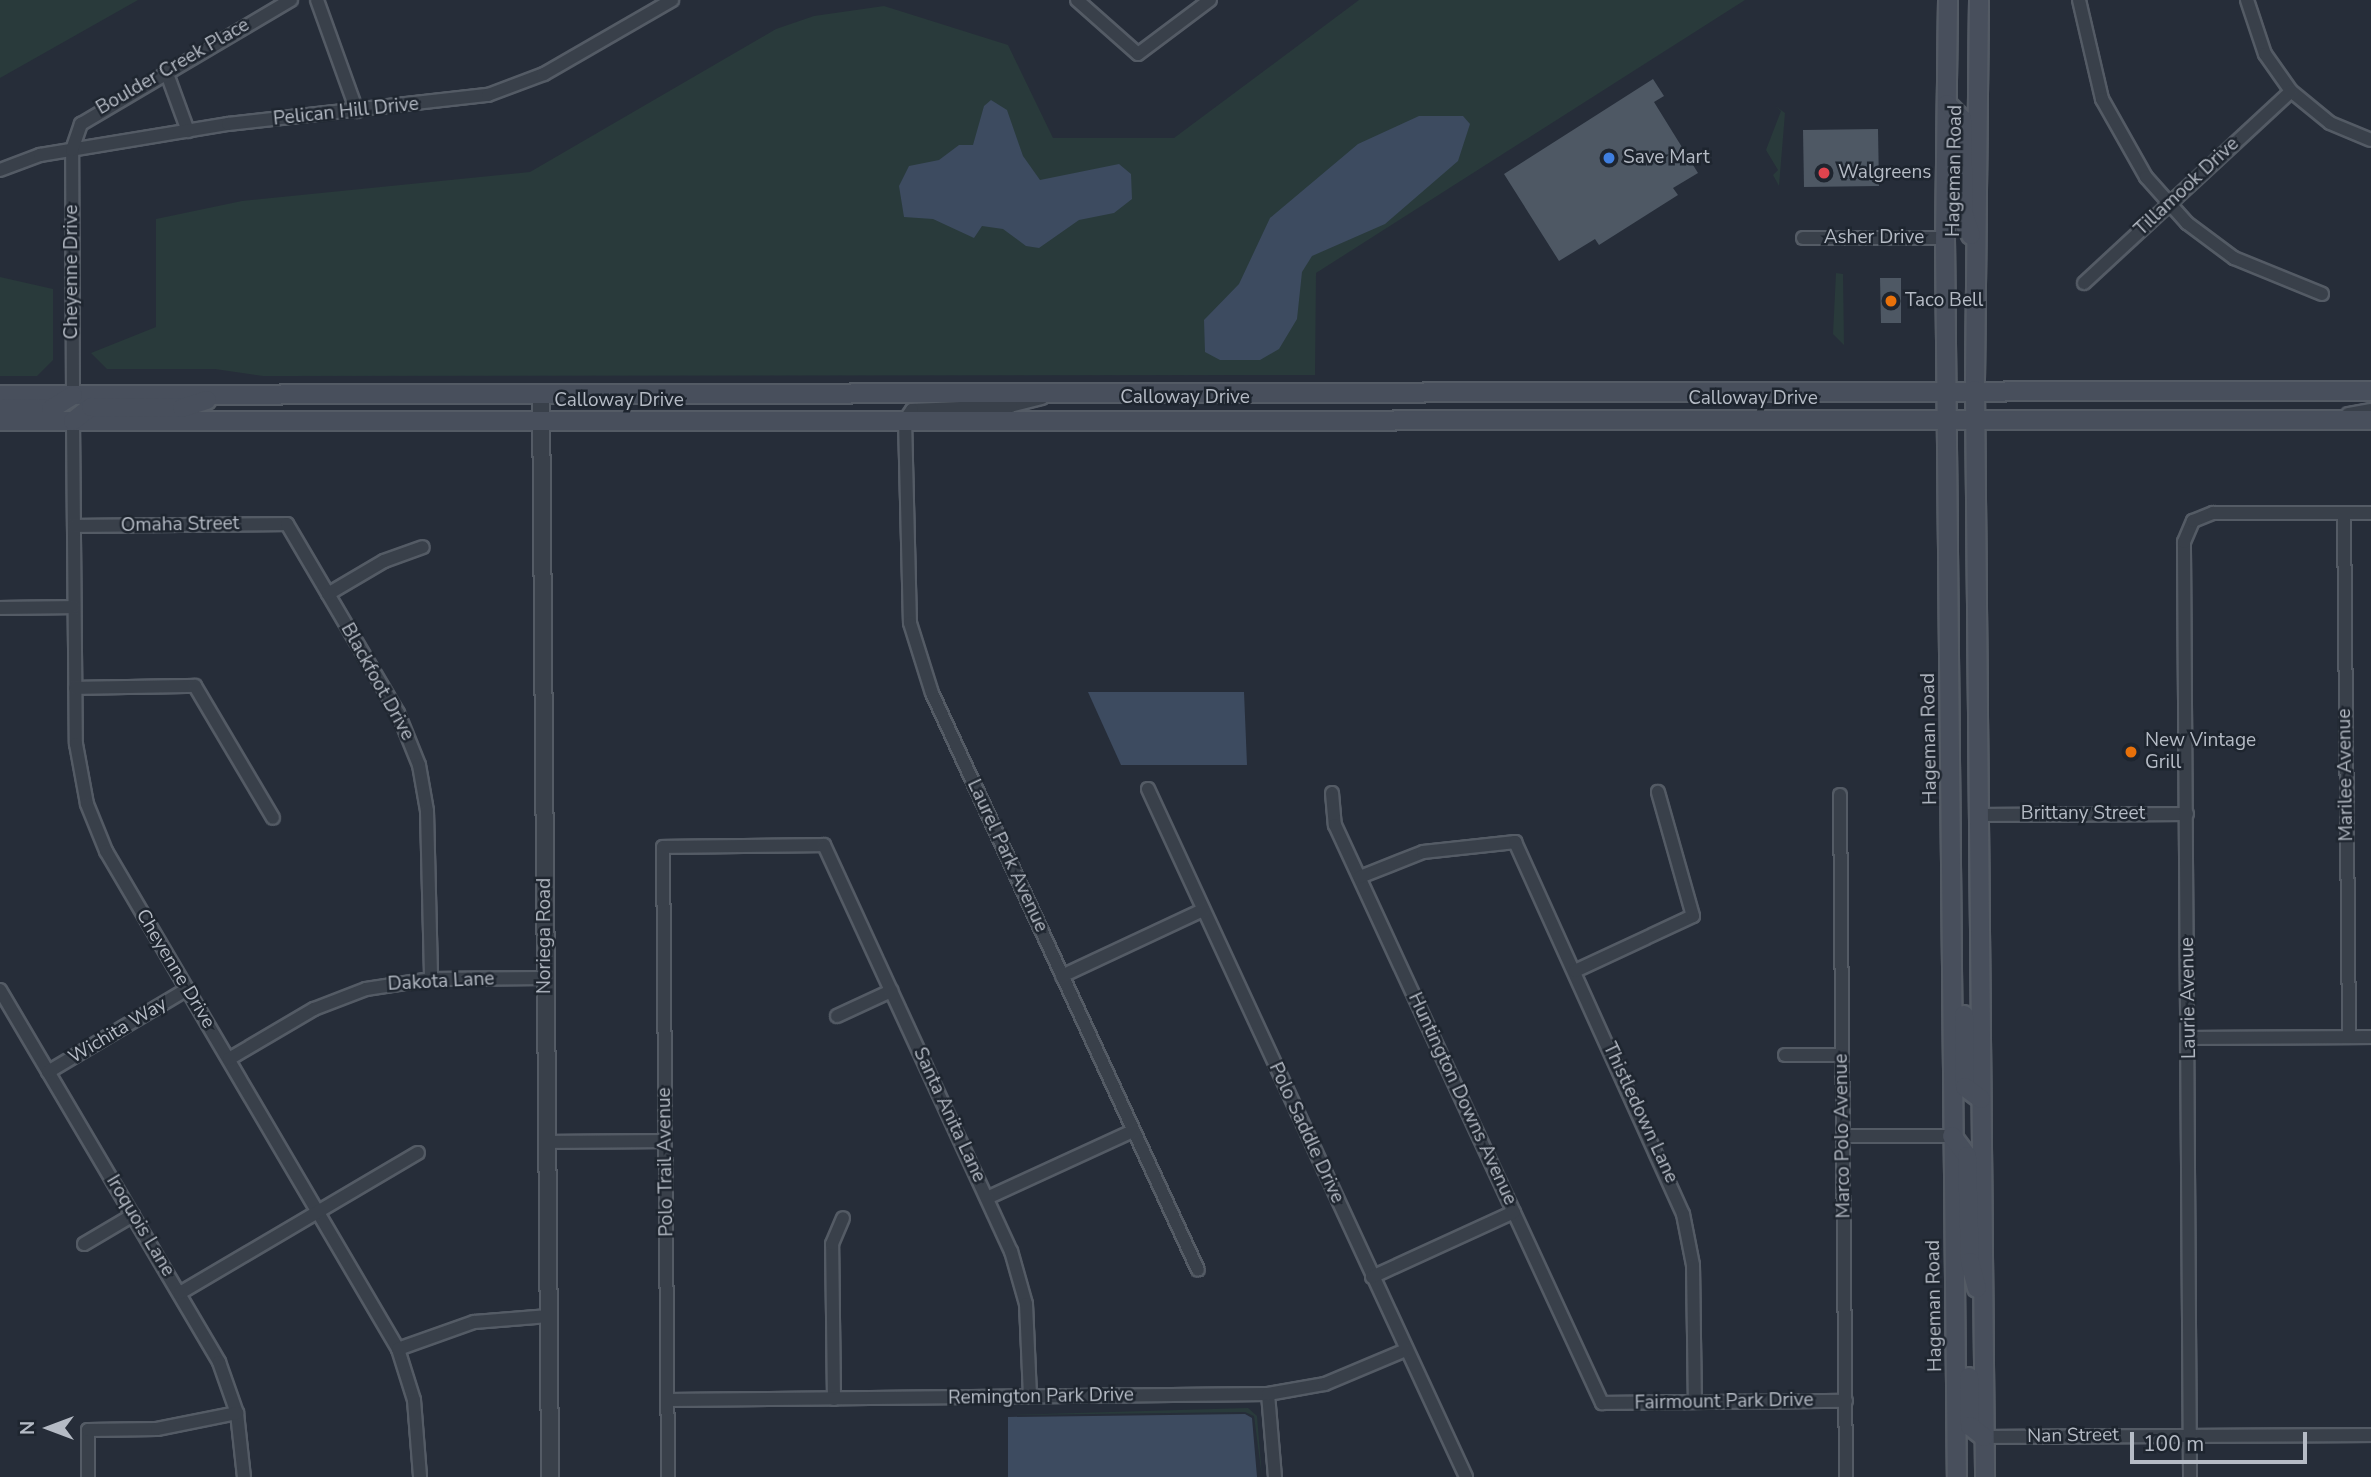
<!DOCTYPE html>
<style>
body{margin:0}
#map{position:relative;width:2371px;height:1477px;overflow:hidden;background:#262d39;font-family:"Nunito Sans",sans-serif}
div>[style]{position:absolute}
.green>*{inset:0;background:#293a3b}
.water>*{inset:0;background:#3d4b60}
.building>*{inset:0;background:#4e5864}
.roads{filter:drop-shadow(2px 0 #545b65) drop-shadow(-2px 0 #545b65) drop-shadow(0 2px #545b65) drop-shadow(0 -2px #545b65)}
.minor>*{height:12px;margin:-6px;padding:0 6px;transform-origin:6px;border-radius:6px;background:#39404a}
.tertiary>*{height:16px;margin:-8px;padding:0 8px;transform-origin:8px;border-radius:8px;background:#39404a}
.secondary>*{height:18px;margin:-9px;padding:0 9px;transform-origin:9px;border-radius:9px;background:#484f5c}
.dots>*{width:19px;height:19px;translate:-50% -50%;box-sizing:border-box;border:4px solid #1e252f;border-radius:50%}
span{translate:-50% -50%;white-space:nowrap;text-align:center;line-height:1.15;-webkit-text-stroke:5px #1e252f;paint-order:stroke}
.street-label{font-size:19px;color:#b5bbc5}
.poi-label{font-size:19px;color:#b5bbc5}
.left{translate:0 -50%;text-align:left}
.north{position:absolute;left:14px;top:1393px;width:70px;height:70px;-webkit-text-stroke:5px #1e252f;paint-order:stroke;rotate:270deg;font-size:19px;font-weight:700;line-height:28px;text-align:center;color:#b5bbc5}
.north::after{content:'';display:block;margin:auto;width:24px;height:32px;background:#b5bbc5;clip-path:polygon(50% 0,100% 100%,50% 72%,0 100%)}
.scale{position:absolute;left:2130px;top:1432px;width:177px;height:32px;box-sizing:border-box;border:4px solid #b5bbc5;border-top:0;padding-left:9px;font-size:21px;line-height:24px;white-space:nowrap;color:#b5bbc5;-webkit-text-stroke:5px #1e252f;paint-order:stroke}
</style>
<div id="map">
<div class="green">
<div style="clip-path:polygon(0 0,138px 0,0 78px)"></div>
<div style="clip-path:polygon(1359px 0,1745px 0,1316px 273px,1315px 375px,263px 376px,215px 369px,107px 369px,91px 353px,156px 327px,156px 219px,242px 201px,530px 172px,776px 29px,814px 16px,884px 6px,1008px 45px,1053px 138px,1174px 138px)"></div>
<div style="clip-path:polygon(1775px 106px,1785px 113px,1779px 186px,1773px 175px,1778px 170px,1766px 150px,1781px 111px)"></div>
<div style="clip-path:polygon(1836px 273px,1843px 274px,1844px 345px,1833px 334px)"></div>
<div style="clip-path:polygon(0 277px,53px 289px,53px 360px,37px 376px,0 376px)"></div>
<div style="clip-path:polygon(1248px 1408px,1257px 1416px,1262px 1477px,1254px 1416px,1245px 1412px,1008px 1415px)"></div>
</div>
<div class="water">
<div style="clip-path:polygon(991px 100px,1007px 110px,1023px 156px,1040px 180px,1119px 164px,1131px 174px,1132px 199px,1114px 213px,1079px 220px,1039px 248px,1026px 246px,1003px 229px,982px 226px,974px 238px,933px 219px,904px 217px,899px 186px,909px 166px,939px 160px,959px 145px,973px 145px,984px 106px)"></div>
<div style="clip-path:polygon(1419px 116px,1463px 116px,1470px 124px,1458px 161px,1385px 224px,1312px 256px,1302px 272px,1297px 319px,1279px 349px,1260px 360px,1220px 360px,1205px 352px,1204px 320px,1239px 284px,1270px 218px,1358px 144px)"></div>
<div style="clip-path:polygon(1088px 692px,1244px 692px,1247px 765px,1121px 765px)"></div>
<div style="clip-path:polygon(1245px 1414px,1252px 1418px,1257px 1477px,1008px 1477px,1008px 1417px)"></div>
</div>
<div class="building">
<div style="clip-path:polygon(1653px 79px,1664px 96px,1654px 102px,1698px 173px,1673px 188px,1678px 195px,1599px 245px,1595px 239px,1559px 261px,1504px 174px)"></div>
<div style="clip-path:polygon(1878px 129px,1879px 186px,1804px 187px,1803px 130px)"></div>
<div style="clip-path:polygon(1880px 278px,1901px 278px,1901px 323px,1881px 323px)"></div>
</div>
<div class="roads">
<div class="minor">
<div style="left:317px;top:0;width:118px;rotate:70.2deg"></div>
<div style="left:1077px;top:0;width:81px;rotate:41.5deg"></div>
<div style="left:1138px;top:54px;width:90px;rotate:-36.9deg"></div>
<div style="left:2079px;top:0;width:102px;rotate:76.9deg"></div>
<div style="left:2102px;top:99px;width:90px;rotate:60.6deg"></div>
<div style="left:2146px;top:177px;width:62px;rotate:48.3deg"></div>
<div style="left:2187px;top:223px;width:59px;rotate:36.7deg"></div>
<div style="left:2234px;top:258px;width:95px;rotate:22.2deg"></div>
<div style="left:2247px;top:0;width:57px;rotate:71.6deg"></div>
<div style="left:2265px;top:54px;width:45px;rotate:54.9deg"></div>
<div style="left:2291px;top:91px;width:50px;rotate:39.4deg"></div>
<div style="left:2330px;top:123px;width:44px;rotate:22.5deg"></div>
<div style="left:166px;top:71px;width:64px;rotate:69.9deg"></div>
<div style="left:0;top:170px;width:43px;rotate:-20.6deg"></div>
<div style="left:40px;top:155px;width:191px;rotate:-9.4deg"></div>
<div style="left:228px;top:124px;width:262px;rotate:-6.4deg"></div>
<div style="left:488px;top:95px;width:60px;rotate:-20.6deg"></div>
<div style="left:544px;top:74px;width:148px;rotate:-30deg"></div>
<div style="left:1803px;top:238px;width:142px"></div>
<div style="left:2084px;top:283px;width:282px;rotate:-42.8deg"></div>
<div style="left:73px;top:395px;width:245px;rotate:-90.2deg"></div>
<div style="left:72px;top:150px;width:28px;rotate:-71deg"></div>
<div style="left:81px;top:124px;width:244px;rotate:-30.6deg"></div>
<div style="left:1042px;top:398px;width:32px;rotate:166deg"></div>
<div style="left:1011px;top:406px;width:99px;rotate:177.7deg"></div>
<div style="left:912px;top:410px;width:12px;rotate:125deg"></div>
<div style="left:905px;top:420px;width:203px;rotate:88.6deg"></div>
<div style="left:910px;top:623px;width:73px;rotate:72.6deg"></div>
<div style="left:932px;top:693px;width:635px;rotate:65.25deg"></div>
<div style="left:2348px;top:414px;width:23px;rotate:-10deg"></div>
<div style="left:73px;top:421px;width:323px;rotate:89.5deg"></div>
<div style="left:76px;top:744px;width:61px;rotate:79.6deg"></div>
<div style="left:87px;top:804px;width:51px;rotate:68deg"></div>
<div style="left:106px;top:851px;width:577px;rotate:59.61deg"></div>
<div style="left:398px;top:1349px;width:53px;rotate:72.6deg"></div>
<div style="left:414px;top:1400px;width:77px;rotate:85.5deg"></div>
<div style="left:2344px;top:513px;width:524px;rotate:89.45deg"></div>
<div style="left:74px;top:526px;width:213px;rotate:-0.5deg"></div>
<div style="left:287px;top:524px;width:219px;rotate:59.6deg"></div>
<div style="left:398px;top:713px;width:56px;rotate:68deg"></div>
<div style="left:419px;top:765px;width:47px;rotate:80.1deg"></div>
<div style="left:427px;top:811px;width:168px;rotate:88.6deg"></div>
<div style="left:328px;top:594px;width:65px;rotate:-30.5deg"></div>
<div style="left:384px;top:561px;width:41px;rotate:-19.7deg"></div>
<div style="left:0;top:608px;width:74px;rotate:-0.8deg"></div>
<div style="left:75px;top:688px;width:120px;rotate:-1deg"></div>
<div style="left:195px;top:686px;width:153px;rotate:59.4deg"></div>
<div style="left:1148px;top:789px;width:758px;rotate:65.19deg"></div>
<div style="left:1332px;top:793px;width:32px;rotate:85deg"></div>
<div style="left:1335px;top:825px;width:637px;rotate:65.21deg"></div>
<div style="left:1602px;top:1403px;width:244px;rotate:-0.5deg"></div>
<div style="left:1840px;top:795px;width:682px;rotate:89.5deg"></div>
<div style="left:1979px;top:815px;width:208px;rotate:-0.3deg"></div>
<div style="left:1360px;top:877px;width:68px;rotate:-21.6deg"></div>
<div style="left:1423px;top:852px;width:93px;rotate:-6.2deg"></div>
<div style="left:1515px;top:842px;width:408px;rotate:65.7deg"></div>
<div style="left:1683px;top:1214px;width:52px;rotate:78.9deg"></div>
<div style="left:1693px;top:1265px;width:137px;rotate:89.2deg"></div>
<div style="left:1575px;top:971px;width:130px;rotate:-25deg"></div>
<div style="left:1693px;top:916px;width:129px;rotate:-105.8deg"></div>
<div style="left:1062px;top:976px;width:156px;rotate:-25.1deg"></div>
<div style="left:0;top:990px;width:432px;rotate:59.5deg"></div>
<div style="left:219px;top:1362px;width:54px;rotate:70.6deg"></div>
<div style="left:237px;top:1413px;width:64px;rotate:83.8deg"></div>
<div style="left:837px;top:1016px;width:60px;rotate:-24.8deg"></div>
<div style="left:2189px;top:1038px;width:182px;rotate:-0.3deg"></div>
<div style="left:1785px;top:1055px;width:57px"></div>
<div style="left:229px;top:1059px;width:99px;rotate:-30.5deg"></div>
<div style="left:314px;top:1009px;width:56px;rotate:-21deg"></div>
<div style="left:366px;top:989px;width:66px;rotate:-8.7deg"></div>
<div style="left:431px;top:979px;width:115px;rotate:-0.5deg"></div>
<div style="left:48px;top:1072px;width:162px;rotate:-30.8deg"></div>
<div style="left:1843px;top:1136px;width:109px"></div>
<div style="left:547px;top:1142px;width:118px;rotate:-0.5deg"></div>
<div style="left:987px;top:1198px;width:161px;rotate:-24.7deg"></div>
<div style="left:84px;top:1244px;width:57px;rotate:-30.6deg"></div>
<div style="left:1372px;top:1277px;width:156px;rotate:-24.6deg"></div>
<div style="left:180px;top:1293px;width:276px;rotate:-30.5deg"></div>
<div style="left:398px;top:1349px;width:81px;rotate:-19.6deg"></div>
<div style="left:474px;top:1322px;width:75px;rotate:-4.6deg"></div>
<div style="left:1268px;top:1394px;width:83px;rotate:85.2deg"></div>
<div style="left:834px;top:1399px;width:155px;rotate:-90.7deg"></div>
<div style="left:832px;top:1244px;width:28px;rotate:-67deg"></div>
<div style="left:668px;top:1400px;width:600px;rotate:-0.57deg"></div>
<div style="left:1268px;top:1394px;width:58px;rotate:-10deg"></div>
<div style="left:1325px;top:1384px;width:88px;rotate:-22.8deg"></div>
<div style="left:1984px;top:1437px;width:387px;rotate:-0.3deg"></div>
<div style="left:88px;top:1477px;width:47px;rotate:-90deg"></div>
<div style="left:88px;top:1430px;width:69px;rotate:-0.8deg"></div>
<div style="left:157px;top:1429px;width:82px;rotate:-11.3deg"></div>
<div style="left:668px;top:1477px;width:630px;rotate:-90.45deg"></div>
<div style="left:663px;top:847px;width:161px;rotate:-0.7deg"></div>
<div style="left:824px;top:845px;width:447px;rotate:65.3deg"></div>
<div style="left:1011px;top:1251px;width:55px;rotate:74.2deg"></div>
<div style="left:1026px;top:1304px;width:93px;rotate:87.5deg"></div>
<div style="left:2190px;top:1477px;width:935px;rotate:-90.37deg"></div>
<div style="left:2184px;top:542px;width:23px;rotate:-67deg"></div>
<div style="left:2193px;top:521px;width:22px;rotate:-22deg"></div>
<div style="left:2213px;top:513px;width:158px"></div>
</div>
<div class="tertiary">
<div style="left:541px;top:394px;width:1083px;rotate:89.52deg"></div>
</div>
<div class="secondary">
<div style="left:1948px;top:0;width:238px;rotate:90.7deg"></div>
<div style="left:1945px;top:238px;width:1239px;rotate:89.45deg"></div>
<div style="left:1979px;top:0;width:390px;rotate:90.6deg"></div>
<div style="left:1975px;top:390px;width:1087px;rotate:89.47deg"></div>
<div style="left:1947px;top:104px;width:21px;rotate:45deg"></div>
<div style="left:1962px;top:119px;width:95px;rotate:88.8deg"></div>
<div style="left:1964px;top:214px;width:22px;rotate:72deg"></div>
<div style="left:0;top:395px;width:2371px;rotate:-0.1deg"></div>
<div style="left:0;top:408px;width:51px;rotate:1.1deg"></div>
<div style="left:51px;top:409px;width:26px;rotate:-32deg"></div>
<div style="left:0;top:421px;width:2371px;rotate:-0.02deg"></div>
<div style="left:73px;top:421px;width:23px;rotate:-38deg"></div>
<div style="left:91px;top:407px;width:91px;rotate:0.6deg"></div>
<div style="left:182px;top:408px;width:26px;rotate:-18deg"></div>
<div style="left:1964px;top:1015px;width:72px;rotate:89.2deg"></div>
<div style="left:1965px;top:1087px;width:20px;rotate:37deg"></div>
<div style="left:1952px;top:1136px;width:25px;rotate:53deg"></div>
<div style="left:1967px;top:1156px;width:106px;rotate:88.4deg"></div>
<div style="left:1970px;top:1262px;width:27px;rotate:75deg"></div>
<div style="left:1969px;top:1377px;width:49px;rotate:88.8deg"></div>
<div style="left:1970px;top:1426px;width:18px;rotate:38deg"></div>
</div>
</div>
<div class="dots">
<div style="left:1609px;top:158px;background:#3f7fe0"></div>
<div style="left:1824px;top:173px;background:#e0444e"></div>
<div style="left:1891px;top:301px;background:#e8710a"></div>
<div style="left:2131px;top:752px;background:#e8710a"></div>
</div>
<div class="street-label">
<span style="left:173px;top:67px;rotate:-30deg">Boulder Creek Place</span>
<span style="left:346px;top:112px;rotate:-6deg">Pelican Hill Drive</span>
<span style="left:1955px;top:171px;rotate:-89deg">Hageman Road</span>
<span style="left:2187px;top:187px;rotate:-43deg">Tillamook Drive</span>
<span style="left:1874px;top:238px">Asher Drive</span>
<span style="left:72px;top:272px;rotate:-90deg">Cheyenne Drive</span>
<span style="left:1185px;top:398px">Calloway Drive</span>
<span style="left:1753px;top:399px">Calloway Drive</span>
<span style="left:619px;top:401px">Calloway Drive</span>
<span style="left:180px;top:525px;rotate:-1deg">Omaha Street</span>
<span style="left:377px;top:682px;rotate:61deg">Blackfoot Drive</span>
<span style="left:1930px;top:739px;rotate:-91deg">Hageman Road</span>
<span style="left:2346px;top:775px;rotate:-91deg">Marilee Avenue</span>
<span style="left:2083px;top:814px">Brittany Street</span>
<span style="left:1007px;top:856px;rotate:65deg">Laurel Park Avenue</span>
<span style="left:545px;top:936px;rotate:-90deg">Noriega Road</span>
<span style="left:175px;top:969px;rotate:59deg">Cheyenne Drive</span>
<span style="left:441px;top:982px;rotate:-3deg">Dakota Lane</span>
<span style="left:2189px;top:998px;rotate:-91deg">Laurie Avenue</span>
<span style="left:118px;top:1031px;rotate:-31deg">Wichita Way</span>
<span style="left:1462px;top:1099px;rotate:65deg">Huntington Downs Avenue</span>
<span style="left:1640px;top:1113px;rotate:65deg">Thistledown Lane</span>
<span style="left:949px;top:1115px;rotate:65deg">Santa Anita Lane</span>
<span style="left:1306px;top:1133px;rotate:65deg">Polo Saddle Drive</span>
<span style="left:1843px;top:1136px;rotate:-91deg">Marco Polo Avenue</span>
<span style="left:666px;top:1162px;rotate:-91deg">Polo Trail Avenue</span>
<span style="left:140px;top:1226px;rotate:59deg">Iroquois Lane</span>
<span style="left:1935px;top:1306px;rotate:-91deg">Hageman Road</span>
<span style="left:1041px;top:1397px;rotate:-1deg">Remington Park Drive</span>
<span style="left:1724px;top:1402px;rotate:-1deg">Fairmount Park Drive</span>
<span style="left:2073px;top:1436px;rotate:-1deg">Nan Street</span>
</div>
<div class="poi-label">
<span class="left" style="left:1623px;top:158px">Save Mart</span>
<span class="left" style="left:1838px;top:173px">Walgreens</span>
<span class="left" style="left:1905px;top:301px">Taco Bell</span>
<span class="left" style="left:2145px;top:752px">New Vintage<br>Grill</span>
</div>
<div class="north">N</div>
<div class="scale">100 m</div>
</div>
